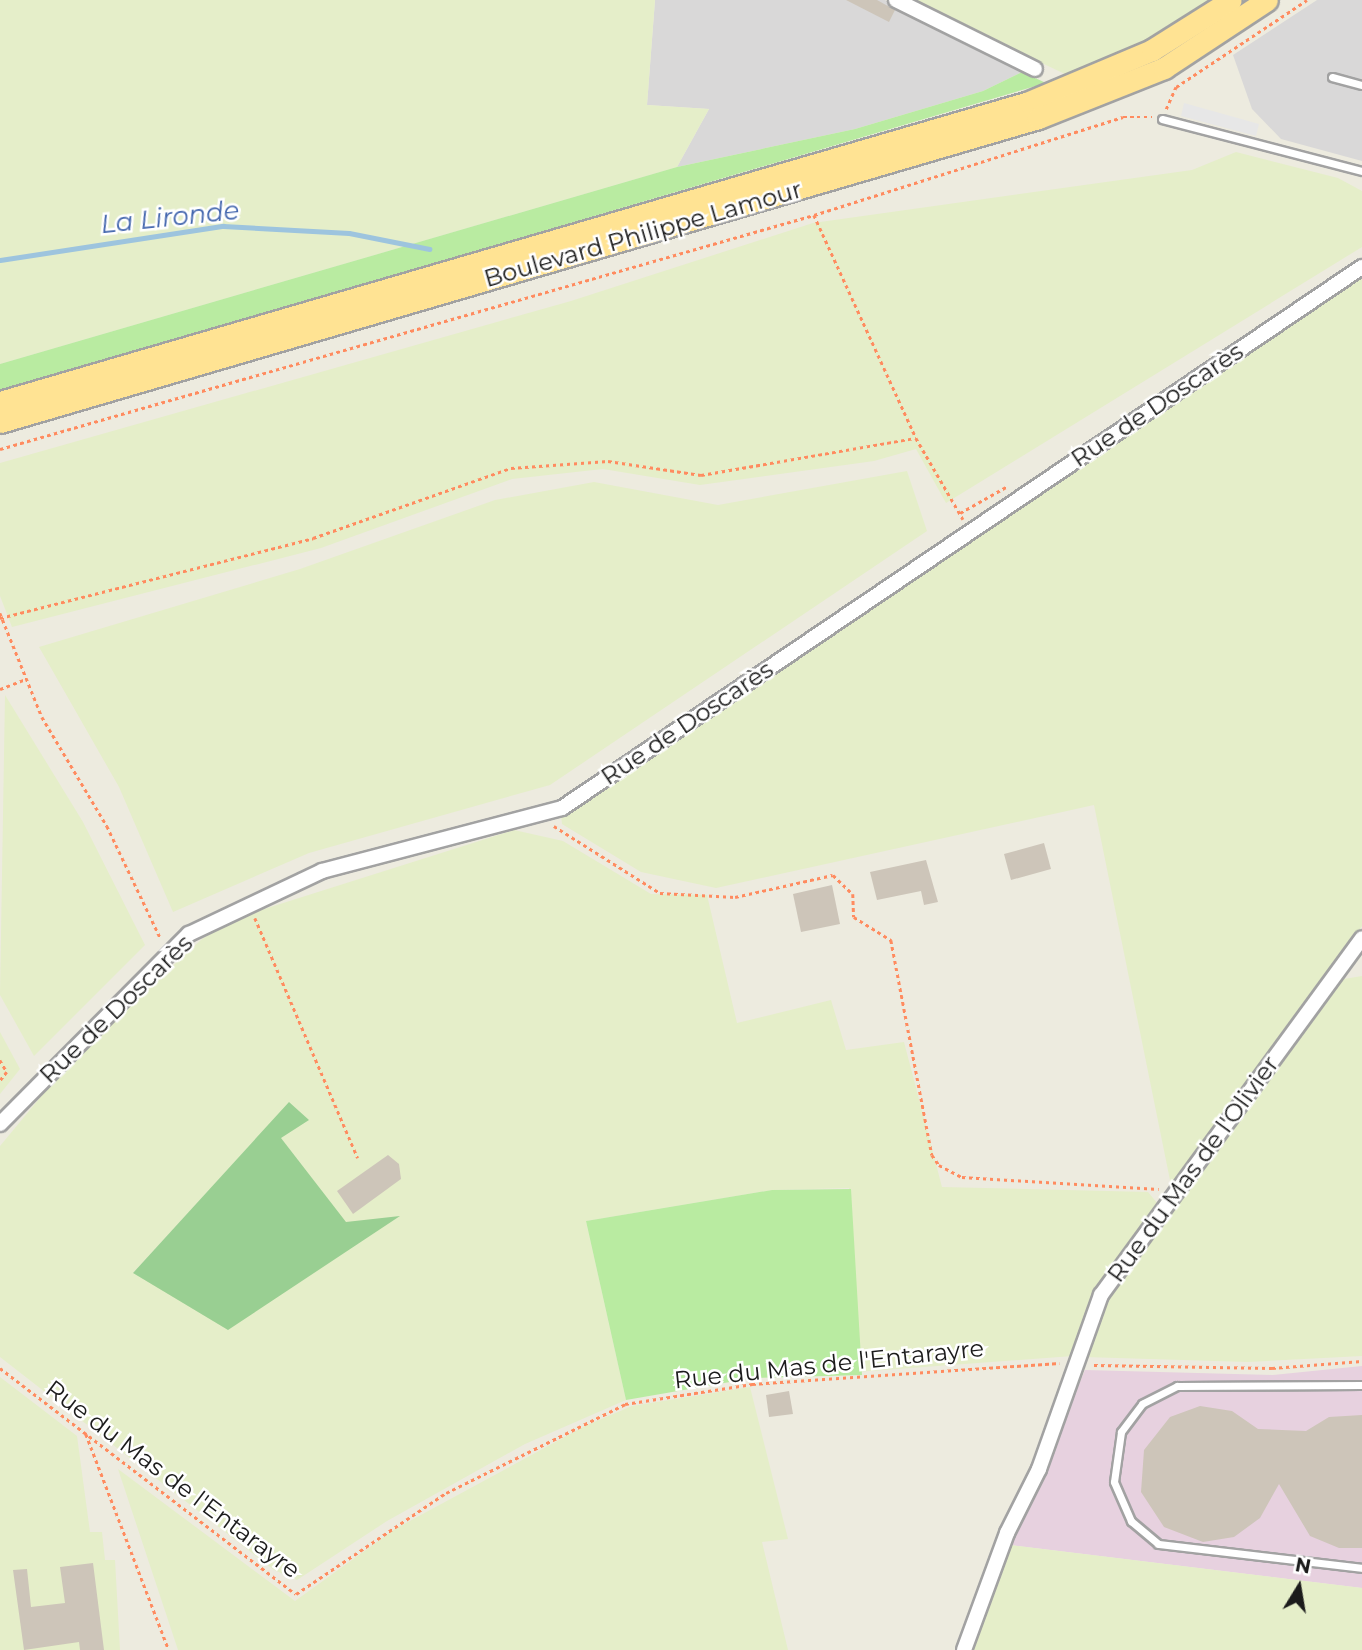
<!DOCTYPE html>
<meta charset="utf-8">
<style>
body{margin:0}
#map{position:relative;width:1362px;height:1650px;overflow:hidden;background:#edebdf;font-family:Montserrat,sans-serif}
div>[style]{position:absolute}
.residential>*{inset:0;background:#d9d8d8}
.industrial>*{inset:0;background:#e7d1df}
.farmland>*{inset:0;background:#e5eec9}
.grass>*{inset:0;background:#b9eba1}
.forest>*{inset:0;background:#99cf92}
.parking>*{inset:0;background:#e7e7e7}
.stream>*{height:5px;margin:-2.5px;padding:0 2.5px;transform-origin:2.5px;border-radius:2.5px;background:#9dc4de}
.building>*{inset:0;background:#cdc5b9}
.path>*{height:2.5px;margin-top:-1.25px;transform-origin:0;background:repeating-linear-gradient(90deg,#ff8b5f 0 3.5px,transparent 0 7px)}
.roads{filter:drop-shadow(2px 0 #a2a2a2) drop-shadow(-2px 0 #a2a2a2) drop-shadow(0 2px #a2a2a2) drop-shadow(0 -2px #a2a2a2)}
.service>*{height:7px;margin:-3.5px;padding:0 3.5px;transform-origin:3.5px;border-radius:3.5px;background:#fff}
.minor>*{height:14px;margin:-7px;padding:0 7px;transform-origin:7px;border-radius:7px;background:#fff}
.primary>*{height:21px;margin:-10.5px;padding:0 10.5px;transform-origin:10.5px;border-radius:10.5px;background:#ffe393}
span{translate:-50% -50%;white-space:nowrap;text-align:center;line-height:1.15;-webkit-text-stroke:5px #fff;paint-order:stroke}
.street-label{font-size:24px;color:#1b1b1b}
.water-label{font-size:26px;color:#4467ae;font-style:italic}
.north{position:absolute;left:1264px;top:1552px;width:70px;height:70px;-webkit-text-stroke:5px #fff;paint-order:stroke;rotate:11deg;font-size:19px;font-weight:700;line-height:28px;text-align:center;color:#1b1b1b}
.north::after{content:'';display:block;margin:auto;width:24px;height:32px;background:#1b1b1b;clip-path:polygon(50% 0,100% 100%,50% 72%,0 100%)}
</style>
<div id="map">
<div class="residential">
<div style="clip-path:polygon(655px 0,885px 0,1022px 72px,983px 91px,855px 129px,677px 167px,709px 109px,647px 105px)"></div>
<div style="clip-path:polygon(1317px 0,1362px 0,1362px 161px,1281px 139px,1252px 109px,1233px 55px)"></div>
</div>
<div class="industrial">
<div style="clip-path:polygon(1362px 1366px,1362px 1588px,1010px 1545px,1085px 1370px,1273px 1375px)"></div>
</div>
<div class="farmland">
<div style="clip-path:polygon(0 0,655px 0,647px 105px,709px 109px,677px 167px,0 364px)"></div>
<div style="clip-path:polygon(909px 0,1214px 0,1146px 41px,1067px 75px)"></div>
<div style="clip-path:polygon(1236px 152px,1338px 178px,1362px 191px,1362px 247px,946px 503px,916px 449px,874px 461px,700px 485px,603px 469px,512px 479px,321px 548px,12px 627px,0 596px,0 463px,571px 301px,813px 223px,1192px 170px)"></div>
<div style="clip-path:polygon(1362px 276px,1362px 926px,1178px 1181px,1171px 1185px,1094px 805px,716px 888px,641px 872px,562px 824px,561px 815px)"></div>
<div style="clip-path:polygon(907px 471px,927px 531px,550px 785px,309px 853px,173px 912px,119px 787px,39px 647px,300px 569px,495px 500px,594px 482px,718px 505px)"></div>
<div style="clip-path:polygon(5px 695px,83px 822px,145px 945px,34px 1056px,0 995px)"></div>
<div style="clip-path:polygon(evenodd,514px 830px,563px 841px,651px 894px,707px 895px,737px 1023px,831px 1000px,846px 1050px,904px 1042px,942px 1187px,1148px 1192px,1158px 1204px,1118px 1261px,1073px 1356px,857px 1372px,849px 1188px,772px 1190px,586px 1221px,626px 1400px,525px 1444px,387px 1521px,297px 1580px,274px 1570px,0 1357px,0 1146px,73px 1058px,202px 939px,239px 917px,514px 830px,289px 1103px,308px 1120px,280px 1137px,346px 1223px,398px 1217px,133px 1273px,289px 1103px)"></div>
<div style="clip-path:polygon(1362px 976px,1362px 1356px,1248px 1362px,1084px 1357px,1105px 1297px,1127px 1264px,1338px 980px)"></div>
<div style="clip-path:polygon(0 1032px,20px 1069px,0 1094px)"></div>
<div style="clip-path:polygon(0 1377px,77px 1436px,90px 1532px,102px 1532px,105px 1560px,115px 1560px,120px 1650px,0 1650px)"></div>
<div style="clip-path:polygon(750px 1387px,788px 1539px,762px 1542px,788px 1650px,178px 1650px,118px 1469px,295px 1601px,395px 1529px,585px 1426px,632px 1406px)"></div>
<div style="clip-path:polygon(1010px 1545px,1362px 1588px,1362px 1650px,971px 1650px)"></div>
</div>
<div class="grass">
<div style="clip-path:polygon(1022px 72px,1046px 83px,0 391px,0 364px,677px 167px,855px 129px,983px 91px)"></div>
<div style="clip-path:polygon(851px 1189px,862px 1375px,753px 1378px,626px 1400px,586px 1221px,772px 1190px)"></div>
</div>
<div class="forest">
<div style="clip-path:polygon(289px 1102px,309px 1120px,281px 1138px,346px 1222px,400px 1216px,228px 1330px,133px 1273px)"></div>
</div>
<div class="parking">
<div style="clip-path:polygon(1184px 103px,1259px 124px,1256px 136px,1181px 116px)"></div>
</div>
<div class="stream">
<div style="left:0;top:260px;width:226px;rotate:-8.7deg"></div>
<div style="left:223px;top:226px;width:126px;rotate:3.2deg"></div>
<div style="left:349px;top:233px;width:82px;rotate:11.3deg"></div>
</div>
<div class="building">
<div style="clip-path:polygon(846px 0,877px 0,895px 10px,889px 22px)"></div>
<div style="clip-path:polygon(1044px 843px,1051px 869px,1011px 880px,1004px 854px)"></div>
<div style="clip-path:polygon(926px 860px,938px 902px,924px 905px,921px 891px,877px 900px,870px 872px)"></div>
<div style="clip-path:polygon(832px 885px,840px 924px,801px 932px,793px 894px)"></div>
<div style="clip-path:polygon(388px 1155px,399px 1164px,401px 1179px,353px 1214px,337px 1191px)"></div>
<div style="clip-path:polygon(789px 1391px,793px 1414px,769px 1417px,766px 1395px)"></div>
<div style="clip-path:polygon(1200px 1406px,1232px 1411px,1258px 1429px,1306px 1431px,1329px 1417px,1362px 1415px,1362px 1548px,1339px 1548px,1310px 1536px,1279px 1484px,1260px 1518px,1234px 1537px,1203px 1542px,1164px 1527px,1141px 1492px,1144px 1450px,1170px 1417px)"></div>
<div style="clip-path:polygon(93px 1563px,104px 1650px,80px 1650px,79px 1642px,24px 1650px,13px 1570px,27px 1569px,31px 1607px,65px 1603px,60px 1567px)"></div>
</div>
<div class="path">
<div style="left:1166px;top:109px;width:24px;rotate:-66deg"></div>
<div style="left:1176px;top:87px;width:157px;rotate:-33.6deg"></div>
<div style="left:814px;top:215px;width:245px;rotate:65.4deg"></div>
<div style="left:0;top:449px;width:847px;rotate:-16.04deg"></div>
<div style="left:814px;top:215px;width:324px;rotate:-17.6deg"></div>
<div style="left:1123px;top:117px;width:29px"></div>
<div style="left:960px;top:513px;width:53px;rotate:-29.5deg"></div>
<div style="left:0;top:613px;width:112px;rotate:68deg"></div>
<div style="left:42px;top:717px;width:127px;rotate:59.2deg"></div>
<div style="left:107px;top:826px;width:125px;rotate:64.5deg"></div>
<div style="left:0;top:618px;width:323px;rotate:-14.3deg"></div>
<div style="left:313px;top:538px;width:210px;rotate:-19.5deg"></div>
<div style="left:511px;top:468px;width:97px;rotate:-4.1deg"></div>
<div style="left:608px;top:461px;width:94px;rotate:8.6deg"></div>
<div style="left:701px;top:475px;width:218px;rotate:-9.8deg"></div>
<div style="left:916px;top:438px;width:94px;rotate:59.9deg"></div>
<div style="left:0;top:689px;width:28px;rotate:-21deg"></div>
<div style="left:554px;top:826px;width:125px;rotate:32.3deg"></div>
<div style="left:660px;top:893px;width:75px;rotate:3.1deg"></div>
<div style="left:735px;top:897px;width:100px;rotate:-12.7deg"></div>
<div style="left:833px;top:875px;width:28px;rotate:44deg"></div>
<div style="left:853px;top:894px;width:23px;rotate:88deg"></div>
<div style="left:854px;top:917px;width:44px;rotate:31.9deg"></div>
<div style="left:891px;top:940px;width:219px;rotate:79.2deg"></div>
<div style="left:932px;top:1155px;width:12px;rotate:55deg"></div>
<div style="left:939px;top:1165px;width:26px;rotate:28deg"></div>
<div style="left:962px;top:1177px;width:197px;rotate:3.5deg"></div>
<div style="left:255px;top:918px;width:261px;rotate:66.8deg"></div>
<div style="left:0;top:1060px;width:14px;rotate:60deg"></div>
<div style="left:7px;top:1072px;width:11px;rotate:128deg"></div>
<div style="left:1094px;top:1365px;width:178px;rotate:1deg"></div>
<div style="left:1272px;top:1368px;width:90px;rotate:-4.4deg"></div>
<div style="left:0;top:1368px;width:372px;rotate:37.4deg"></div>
<div style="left:296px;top:1594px;width:181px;rotate:-34deg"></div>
<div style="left:446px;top:1493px;width:200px;rotate:-26.4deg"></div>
<div style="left:625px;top:1404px;width:129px;rotate:-8.9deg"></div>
<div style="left:752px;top:1384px;width:308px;rotate:-3.9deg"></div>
<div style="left:86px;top:1434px;width:231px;rotate:69deg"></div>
</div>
<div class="roads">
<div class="service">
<div style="left:1332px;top:77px;width:31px;rotate:15deg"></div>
<div style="left:1162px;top:119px;width:207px;rotate:14.6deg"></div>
<div style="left:1362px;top:1385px;width:185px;rotate:179.7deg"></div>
<div style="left:1177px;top:1386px;width:39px;rotate:153deg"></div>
<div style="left:1142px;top:1404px;width:35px;rotate:127deg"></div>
<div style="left:1121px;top:1432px;width:50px;rotate:98deg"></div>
<div style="left:1114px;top:1482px;width:43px;rotate:66.4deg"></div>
<div style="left:1131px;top:1521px;width:35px;rotate:40deg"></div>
<div style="left:1158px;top:1544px;width:205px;rotate:6.7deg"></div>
</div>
<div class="minor">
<div style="left:896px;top:0;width:155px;rotate:26.4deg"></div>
<div style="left:0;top:1124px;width:268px;rotate:-45.2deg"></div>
<div style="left:189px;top:934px;width:147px;rotate:-25.3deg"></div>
<div style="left:322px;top:871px;width:248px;rotate:-14.7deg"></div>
<div style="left:562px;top:808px;width:966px;rotate:-34.07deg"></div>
<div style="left:964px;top:1650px;width:125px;rotate:-69.8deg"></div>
<div style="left:1007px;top:1533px;width:72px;rotate:-63.4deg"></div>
<div style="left:1039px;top:1469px;width:185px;rotate:-70.4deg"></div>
<div style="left:1101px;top:1295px;width:442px;rotate:-53.8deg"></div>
</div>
<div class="primary">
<div style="left:0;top:402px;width:1072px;rotate:-16.25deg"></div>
<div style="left:1029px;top:102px;width:134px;rotate:-22.9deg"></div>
<div style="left:1152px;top:50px;width:93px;rotate:-32.3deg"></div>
<div style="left:0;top:422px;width:1082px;rotate:-16.32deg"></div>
<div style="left:1038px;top:118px;width:136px;rotate:-21.6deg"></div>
<div style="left:1164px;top:68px;width:123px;rotate:-33.4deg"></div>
</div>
</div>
<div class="street-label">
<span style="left:643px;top:234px;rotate:-16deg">Boulevard Philippe Lamour</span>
<span style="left:1157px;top:405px;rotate:-34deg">Rue de Doscarès</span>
<span style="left:687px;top:723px;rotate:-34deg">Rue de Doscarès</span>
<span style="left:116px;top:1009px;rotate:-44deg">Rue de Doscarès</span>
<span style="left:1193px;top:1169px;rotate:-54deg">Rue du Mas de l'Olivier</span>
<span style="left:829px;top:1364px;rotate:-6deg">Rue du Mas de l'Entarayre</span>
<span style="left:173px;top:1479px;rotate:37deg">Rue du Mas de l'Entarayre</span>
</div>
<div class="water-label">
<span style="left:170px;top:218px;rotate:-6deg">La Lironde</span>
</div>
<div class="north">N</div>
</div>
